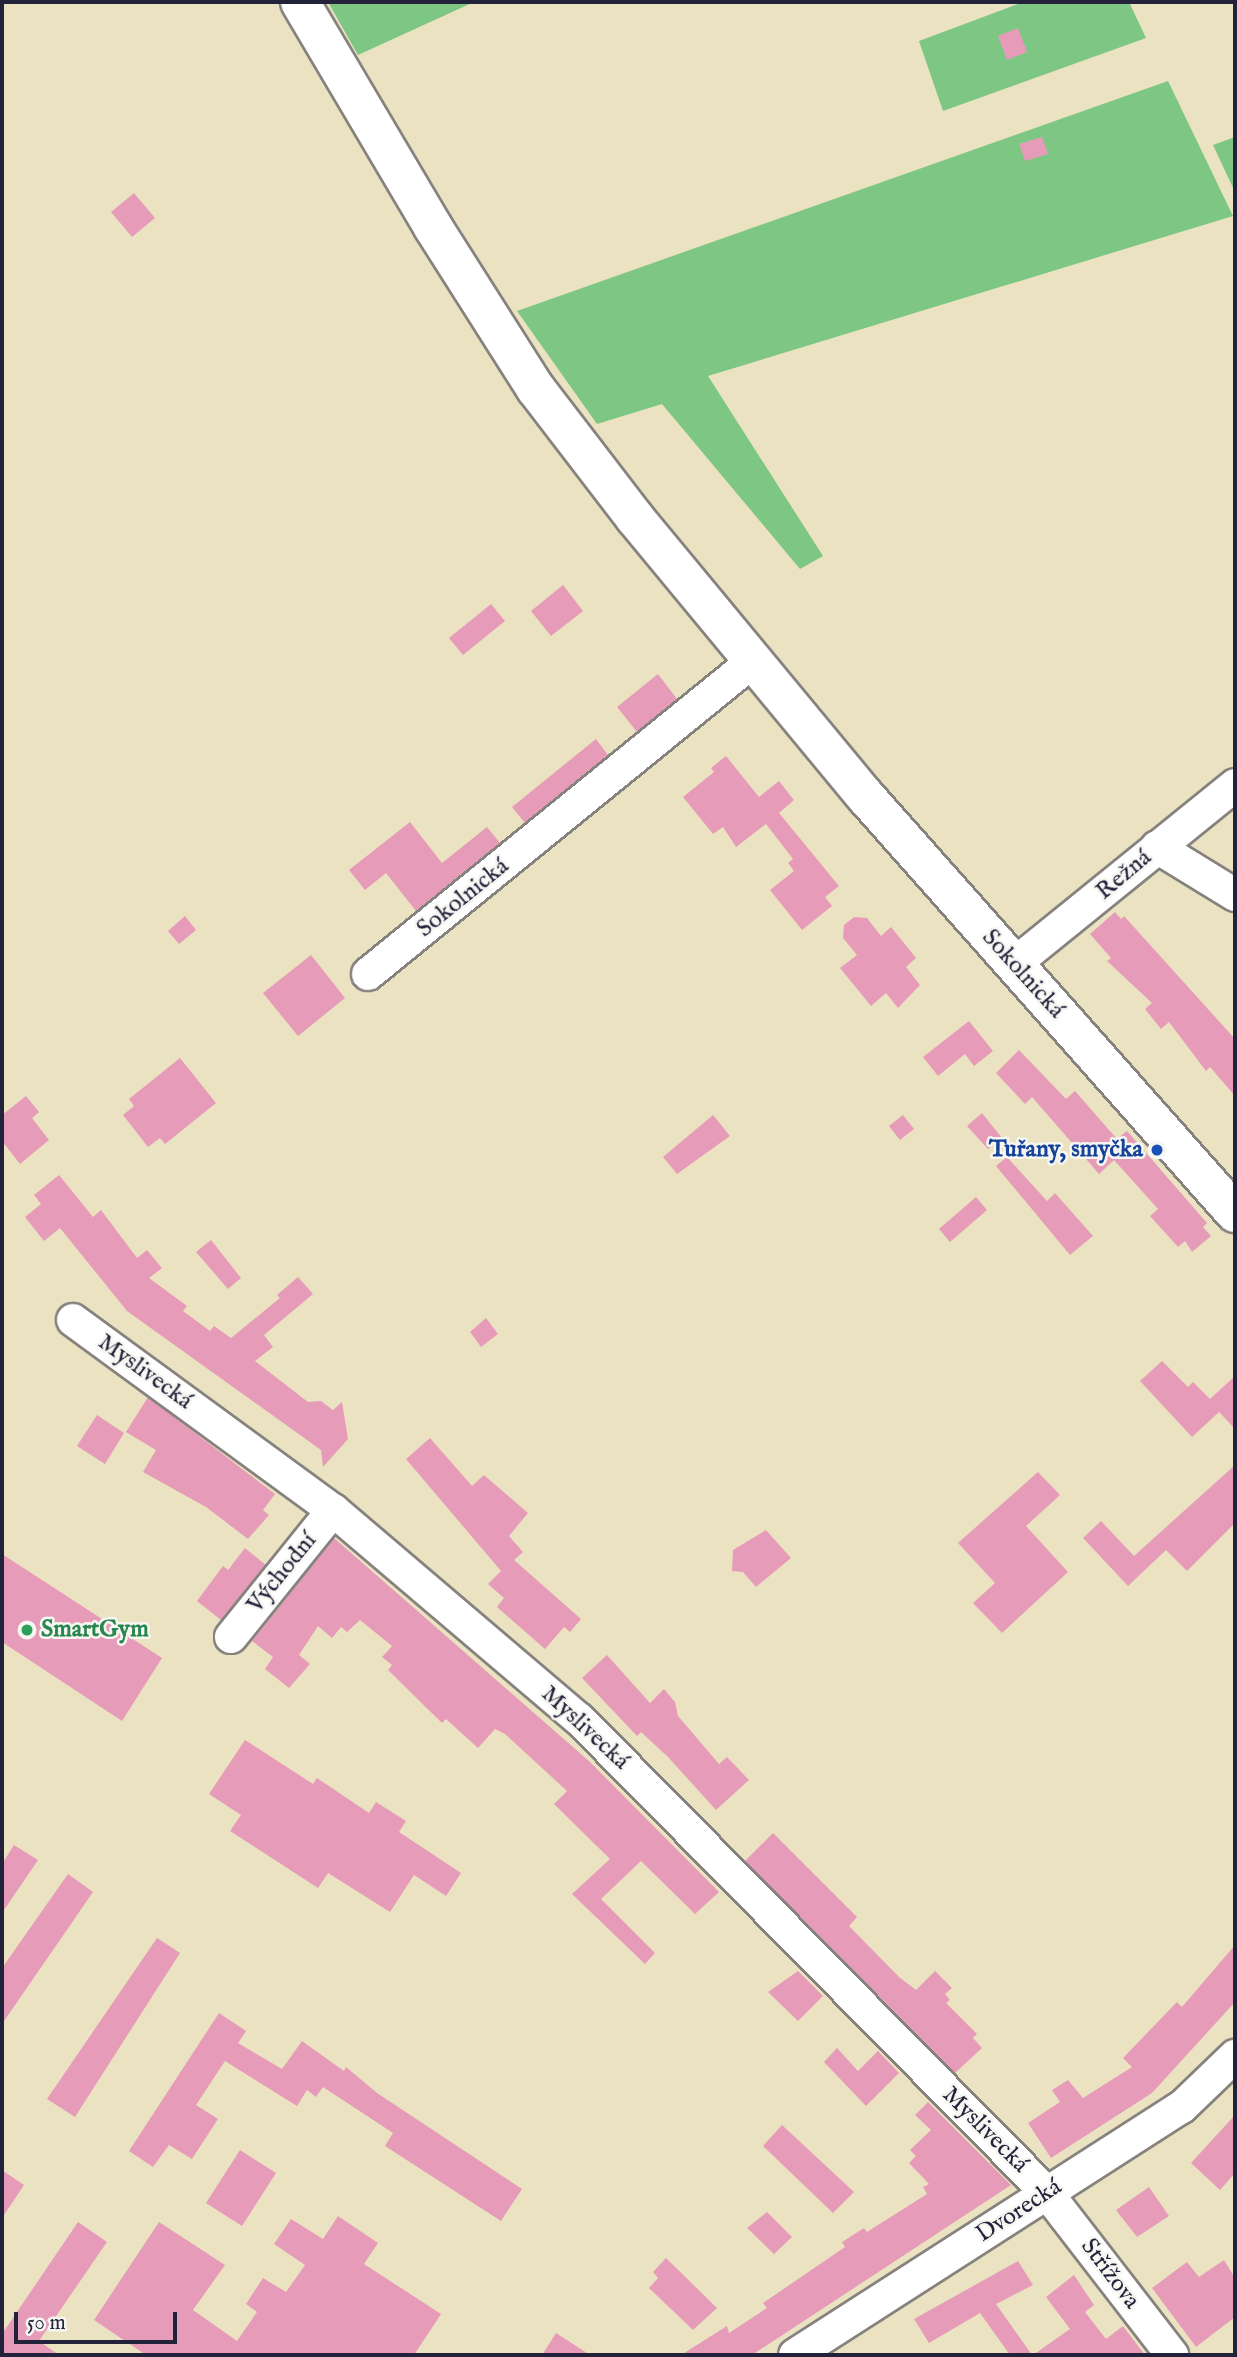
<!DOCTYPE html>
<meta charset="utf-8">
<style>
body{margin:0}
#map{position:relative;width:1237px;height:2357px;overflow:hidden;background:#ebe2c2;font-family:"IM FELL English",serif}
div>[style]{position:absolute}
.green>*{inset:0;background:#7dc683}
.building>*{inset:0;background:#e69cb8}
.roads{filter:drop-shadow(2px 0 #86827e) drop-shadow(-2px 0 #86827e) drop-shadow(0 2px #86827e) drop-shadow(0 -2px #86827e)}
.minor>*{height:32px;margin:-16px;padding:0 16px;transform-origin:16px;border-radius:16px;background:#fff}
.major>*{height:38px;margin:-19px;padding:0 19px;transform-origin:19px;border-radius:19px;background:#fff}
.dots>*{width:19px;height:19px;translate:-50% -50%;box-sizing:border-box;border:4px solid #f6f6f2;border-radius:50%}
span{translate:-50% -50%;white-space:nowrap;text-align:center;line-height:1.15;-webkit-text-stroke:5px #f6f6f2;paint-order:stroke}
.street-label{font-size:24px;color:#22223b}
.transit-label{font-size:24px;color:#164399;font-weight:700}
.right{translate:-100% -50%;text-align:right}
.leisure-label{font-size:24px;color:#27864d;font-weight:700}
.left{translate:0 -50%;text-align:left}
.frame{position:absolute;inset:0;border:4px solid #22223b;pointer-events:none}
.scale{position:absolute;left:14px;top:2312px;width:163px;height:32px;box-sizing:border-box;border:4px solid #22223b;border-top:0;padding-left:9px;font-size:21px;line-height:24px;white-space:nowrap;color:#22223b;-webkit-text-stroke:5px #f6f6f2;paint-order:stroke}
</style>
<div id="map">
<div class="green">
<div style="clip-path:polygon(328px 2px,474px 2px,358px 55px)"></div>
<div style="clip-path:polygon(1023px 2px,1129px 2px,1146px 38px,943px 111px,919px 41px)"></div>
<div style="clip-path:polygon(1168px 81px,1233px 216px,708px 376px,823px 556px,800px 569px,662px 404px,597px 424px,517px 311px)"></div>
<div style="clip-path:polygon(1235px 137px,1235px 192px,1213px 145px)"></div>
</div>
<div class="building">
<div style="clip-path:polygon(1018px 28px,1027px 52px,1007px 60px,998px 36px)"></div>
<div style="clip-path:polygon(1042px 137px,1048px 154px,1025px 161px,1019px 144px)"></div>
<div style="clip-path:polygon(134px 193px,155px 218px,132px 237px,111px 212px)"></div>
<div style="clip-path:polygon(563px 585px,583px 611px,551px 636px,531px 611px)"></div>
<div style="clip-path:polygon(491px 604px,505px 621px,463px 655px,449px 638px)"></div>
<div style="clip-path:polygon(658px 674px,677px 699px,637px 732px,617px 707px)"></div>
<div style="clip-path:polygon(596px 739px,608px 755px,525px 823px,512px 807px)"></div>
<div style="clip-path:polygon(726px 756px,759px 797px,779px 781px,794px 800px,779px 813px,839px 886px,825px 897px,832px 906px,802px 930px,770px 890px,794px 871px,788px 863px,793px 859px,766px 824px,736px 847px,723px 827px,713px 834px,683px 797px,714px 772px,711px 768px)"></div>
<div style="clip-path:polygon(410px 822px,442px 863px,487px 827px,500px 843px,416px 911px,386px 873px,365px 890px,349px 870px)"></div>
<div style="clip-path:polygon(1115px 912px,1121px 919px,1124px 916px,1235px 1039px,1235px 1096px,1210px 1067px,1206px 1071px,1169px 1022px,1161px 1029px,1145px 1009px,1152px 1003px,1107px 961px,1111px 958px,1090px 934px)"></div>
<div style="clip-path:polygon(185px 916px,196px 930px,179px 944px,168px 931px)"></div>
<div style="clip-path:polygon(854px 917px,867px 918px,881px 936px,891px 927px,916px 958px,906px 967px,920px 985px,898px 1008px,886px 993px,871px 1006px,840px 968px,857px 955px,843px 938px,844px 925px)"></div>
<div style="clip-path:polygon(311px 955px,345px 998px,298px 1036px,263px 993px)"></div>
<div style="clip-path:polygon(969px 1021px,993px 1051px,974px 1066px,965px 1054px,938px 1076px,923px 1057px)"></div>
<div style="clip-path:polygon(1019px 1050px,1066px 1099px,1075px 1091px,1117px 1139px,1127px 1131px,1207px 1223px,1203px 1227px,1211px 1236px,1192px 1252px,1185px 1241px,1178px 1247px,1150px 1216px,1158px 1209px,1114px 1160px,1099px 1174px,1032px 1097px,1025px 1104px,996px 1073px)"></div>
<div style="clip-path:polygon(180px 1058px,216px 1103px,165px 1144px,160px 1138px,148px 1147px,123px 1115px,134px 1106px,129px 1099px)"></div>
<div style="clip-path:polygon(26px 1096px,39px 1112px,32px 1118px,49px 1140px,20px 1164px,2px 1141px,2px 1115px)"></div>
<div style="clip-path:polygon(982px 1113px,1002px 1138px,988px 1149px,967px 1126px)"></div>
<div style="clip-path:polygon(713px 1115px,730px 1136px,677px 1174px,663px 1157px)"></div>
<div style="clip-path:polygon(903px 1115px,914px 1129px,900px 1140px,889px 1126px)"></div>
<div style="clip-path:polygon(1007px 1157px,1047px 1201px,1055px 1193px,1093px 1236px,1070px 1255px,996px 1166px)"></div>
<div style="clip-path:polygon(59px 1175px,93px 1217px,101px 1210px,137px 1258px,147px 1250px,162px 1268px,149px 1278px,187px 1306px,183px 1311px,210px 1331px,214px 1326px,231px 1338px,280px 1298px,277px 1295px,298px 1277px,313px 1294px,264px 1335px,273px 1347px,255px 1361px,308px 1402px,321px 1401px,333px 1410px,342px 1402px,348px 1439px,323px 1467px,321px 1450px,127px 1311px,60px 1228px,44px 1241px,25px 1217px,41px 1204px,34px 1195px)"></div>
<div style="clip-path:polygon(976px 1197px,987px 1210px,950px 1242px,939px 1229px)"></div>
<div style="clip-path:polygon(211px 1240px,241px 1278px,228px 1289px,196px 1252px)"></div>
<div style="clip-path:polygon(486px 1318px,498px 1334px,481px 1347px,470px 1332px)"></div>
<div style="clip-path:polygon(1162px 1361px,1188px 1387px,1193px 1382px,1210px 1399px,1235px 1376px,1235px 1429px,1219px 1412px,1192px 1437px,1140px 1381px)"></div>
<div style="clip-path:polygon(148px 1397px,275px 1494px,263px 1510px,269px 1515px,248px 1539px,206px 1507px,143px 1472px,156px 1450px,126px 1432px)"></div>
<div style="clip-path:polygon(97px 1415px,124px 1433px,105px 1464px,77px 1446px)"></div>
<div style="clip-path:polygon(430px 1438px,472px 1486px,484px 1475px,528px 1513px,509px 1536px,523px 1552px,514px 1560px,581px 1619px,570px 1632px,564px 1627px,545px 1649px,497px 1607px,504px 1598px,488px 1584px,501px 1571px,406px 1459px)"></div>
<div style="clip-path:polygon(1235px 1465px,1235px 1523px,1187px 1571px,1166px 1550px,1128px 1586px,1083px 1538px,1101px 1521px,1134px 1556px)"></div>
<div style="clip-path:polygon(1038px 1472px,1060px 1495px,1026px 1526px,1068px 1572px,1002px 1633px,973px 1603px,995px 1583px,958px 1543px)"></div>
<div style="clip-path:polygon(766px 1530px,791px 1558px,756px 1587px,743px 1572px,732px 1571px,733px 1550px)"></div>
<div style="clip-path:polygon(334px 1538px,589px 1761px,719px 1892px,695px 1914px,641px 1861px,601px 1899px,655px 1953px,645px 1964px,572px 1894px,610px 1859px,554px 1804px,567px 1791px,505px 1734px,495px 1729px,478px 1748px,446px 1719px,442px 1723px,388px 1670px,392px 1665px,382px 1657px,392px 1646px,360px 1620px,347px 1632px,341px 1627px,332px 1638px,318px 1626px,299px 1655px,310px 1664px,289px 1688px,265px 1669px,273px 1657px,252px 1641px)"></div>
<div style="clip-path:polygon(245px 1548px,266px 1565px,221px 1620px,197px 1601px,223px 1566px,228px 1570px)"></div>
<div style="clip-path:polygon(2px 1554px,162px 1658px,122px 1721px,2px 1642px)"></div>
<div style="clip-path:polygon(607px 1655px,650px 1703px,664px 1689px,675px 1702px,678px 1716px,719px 1764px,727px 1757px,749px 1780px,716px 1810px,668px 1757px,641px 1732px,637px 1736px,582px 1678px)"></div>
<div style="clip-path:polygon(245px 1740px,313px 1784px,317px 1778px,369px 1813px,376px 1802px,406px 1821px,399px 1832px,461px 1873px,446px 1896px,414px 1875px,390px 1912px,328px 1873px,318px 1888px,230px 1831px,241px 1815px,209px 1794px)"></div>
<div style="clip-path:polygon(773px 1833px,857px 1917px,849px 1926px,899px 1977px,916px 1990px,935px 1971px,952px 1988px,945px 1994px,950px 2000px,946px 2003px,977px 2034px,973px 2038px,982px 2048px,955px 2073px,745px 1861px)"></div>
<div style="clip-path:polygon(14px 1845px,38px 1860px,2px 1913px,2px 1864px)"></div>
<div style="clip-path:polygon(68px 1874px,93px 1892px,2px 2024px,2px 1968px)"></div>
<div style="clip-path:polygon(157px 1938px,180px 1953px,75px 2117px,47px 2099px)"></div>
<div style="clip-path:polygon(1235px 1945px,1235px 2002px,1152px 2093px,1051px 2158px,1028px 2123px,1060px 2102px,1052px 2090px,1068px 2080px,1083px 2098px,1132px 2067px,1123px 2058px,1177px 2002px,1182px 2007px)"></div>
<div style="clip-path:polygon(798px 1971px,823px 1996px,798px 2021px,768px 1992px)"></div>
<div style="clip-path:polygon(219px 2013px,246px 2031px,238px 2043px,282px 2069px,302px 2041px,344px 2071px,346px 2067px,377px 2093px,522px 2189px,501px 2221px,385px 2146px,393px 2133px,323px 2087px,316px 2097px,307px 2090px,297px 2106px,225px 2061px,196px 2105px,218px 2119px,192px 2159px,169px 2145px,153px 2167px,129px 2151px)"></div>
<div style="clip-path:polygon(837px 2048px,858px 2071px,878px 2051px,899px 2073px,866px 2106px,824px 2062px)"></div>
<div style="clip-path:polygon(928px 2102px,1011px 2185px,752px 2355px,681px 2355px,727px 2326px,729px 2333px,767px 2308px,763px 2303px,845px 2247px,842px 2242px,864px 2228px,867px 2232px,927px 2194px,923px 2187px,929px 2184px,909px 2163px,916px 2156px,910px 2150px,931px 2130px,915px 2115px)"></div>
<div style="clip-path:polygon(1235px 2115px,1235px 2173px,1220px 2190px,1191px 2163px)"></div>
<div style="clip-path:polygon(782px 2125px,854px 2192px,833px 2213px,763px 2146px)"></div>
<div style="clip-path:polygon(240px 2150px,276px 2173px,242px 2226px,206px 2203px)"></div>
<div style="clip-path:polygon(2px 2170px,24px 2185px,2px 2218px)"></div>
<div style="clip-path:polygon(1149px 2187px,1169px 2216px,1137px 2237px,1116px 2210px)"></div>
<div style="clip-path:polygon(767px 2212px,792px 2237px,774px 2254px,747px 2228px)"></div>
<div style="clip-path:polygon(338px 2216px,378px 2243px,364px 2264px,441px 2314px,414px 2355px,146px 2355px,94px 2320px,159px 2222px,225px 2265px,193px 2310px,237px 2341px,257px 2312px,246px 2304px,263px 2278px,286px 2292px,305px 2265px,274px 2244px,291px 2219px,323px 2239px)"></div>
<div style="clip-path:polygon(78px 2222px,107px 2242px,39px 2341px,59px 2355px,2px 2355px,2px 2334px)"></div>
<div style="clip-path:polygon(666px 2258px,717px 2308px,693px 2330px,649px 2288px,658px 2278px,653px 2272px)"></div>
<div style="clip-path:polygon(1224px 2260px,1235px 2278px,1235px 2317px,1196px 2347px,1152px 2288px,1187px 2262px,1199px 2277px)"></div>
<div style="clip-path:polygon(1018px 2261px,1033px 2285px,996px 2304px,1032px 2355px,1010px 2355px,980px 2313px,929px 2343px,914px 2319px)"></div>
<div style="clip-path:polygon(1074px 2275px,1094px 2305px,1085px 2312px,1106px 2339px,1123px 2326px,1145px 2355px,1033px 2355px,1070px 2329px,1046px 2297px)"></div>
<div style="clip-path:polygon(556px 2333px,590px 2355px,542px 2355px)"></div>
</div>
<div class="roads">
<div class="minor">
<div style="left:1157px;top:847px;width:92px;rotate:31.6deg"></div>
<div style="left:1013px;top:965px;width:286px;rotate:-39deg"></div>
<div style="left:368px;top:974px;width:496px;rotate:-39.1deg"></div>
<div style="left:73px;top:1320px;width:322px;rotate:36.2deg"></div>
<div style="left:333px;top:1510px;width:323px;rotate:40.4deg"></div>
<div style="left:579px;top:1719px;width:666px;rotate:45.36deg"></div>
<div style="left:1047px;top:2193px;width:205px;rotate:52.3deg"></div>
<div style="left:231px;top:1637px;width:163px;rotate:-51.2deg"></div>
<div style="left:795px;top:2355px;width:460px;rotate:-32.7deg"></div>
<div style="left:1182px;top:2107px;width:74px;rotate:-43.9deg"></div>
</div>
<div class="major">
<div style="left:300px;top:2px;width:261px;rotate:59.4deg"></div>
<div style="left:433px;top:227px;width:192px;rotate:57.6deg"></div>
<div style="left:536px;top:389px;width:163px;rotate:52.5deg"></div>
<div style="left:635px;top:518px;width:362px;rotate:50.4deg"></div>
<div style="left:866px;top:797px;width:556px;rotate:48.43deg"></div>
</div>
</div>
<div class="dots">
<div style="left:1157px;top:1150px;background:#1a4fb4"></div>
<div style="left:27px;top:1630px;background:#2e9e5b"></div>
</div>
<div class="street-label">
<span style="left:1124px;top:875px;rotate:-40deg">Režná</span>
<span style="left:463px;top:898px;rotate:-39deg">Sokolnická</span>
<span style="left:1023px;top:974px;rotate:48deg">Sokolnická</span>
<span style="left:145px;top:1372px;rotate:36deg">Myslivecká</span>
<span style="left:282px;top:1573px;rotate:-51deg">Východní</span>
<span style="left:585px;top:1728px;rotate:43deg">Myslivecká</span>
<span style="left:985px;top:2130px;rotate:45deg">Myslivecká</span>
<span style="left:1019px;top:2211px;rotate:-33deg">Dvorecká</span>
<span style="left:1110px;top:2274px;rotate:53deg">Střížova</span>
</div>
<div class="transit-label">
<span class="right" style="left:1143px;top:1150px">Tuřany, smyčka</span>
</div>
<div class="leisure-label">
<span class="left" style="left:41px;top:1630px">SmartGym</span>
</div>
<div class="frame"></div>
<div class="scale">50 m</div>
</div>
